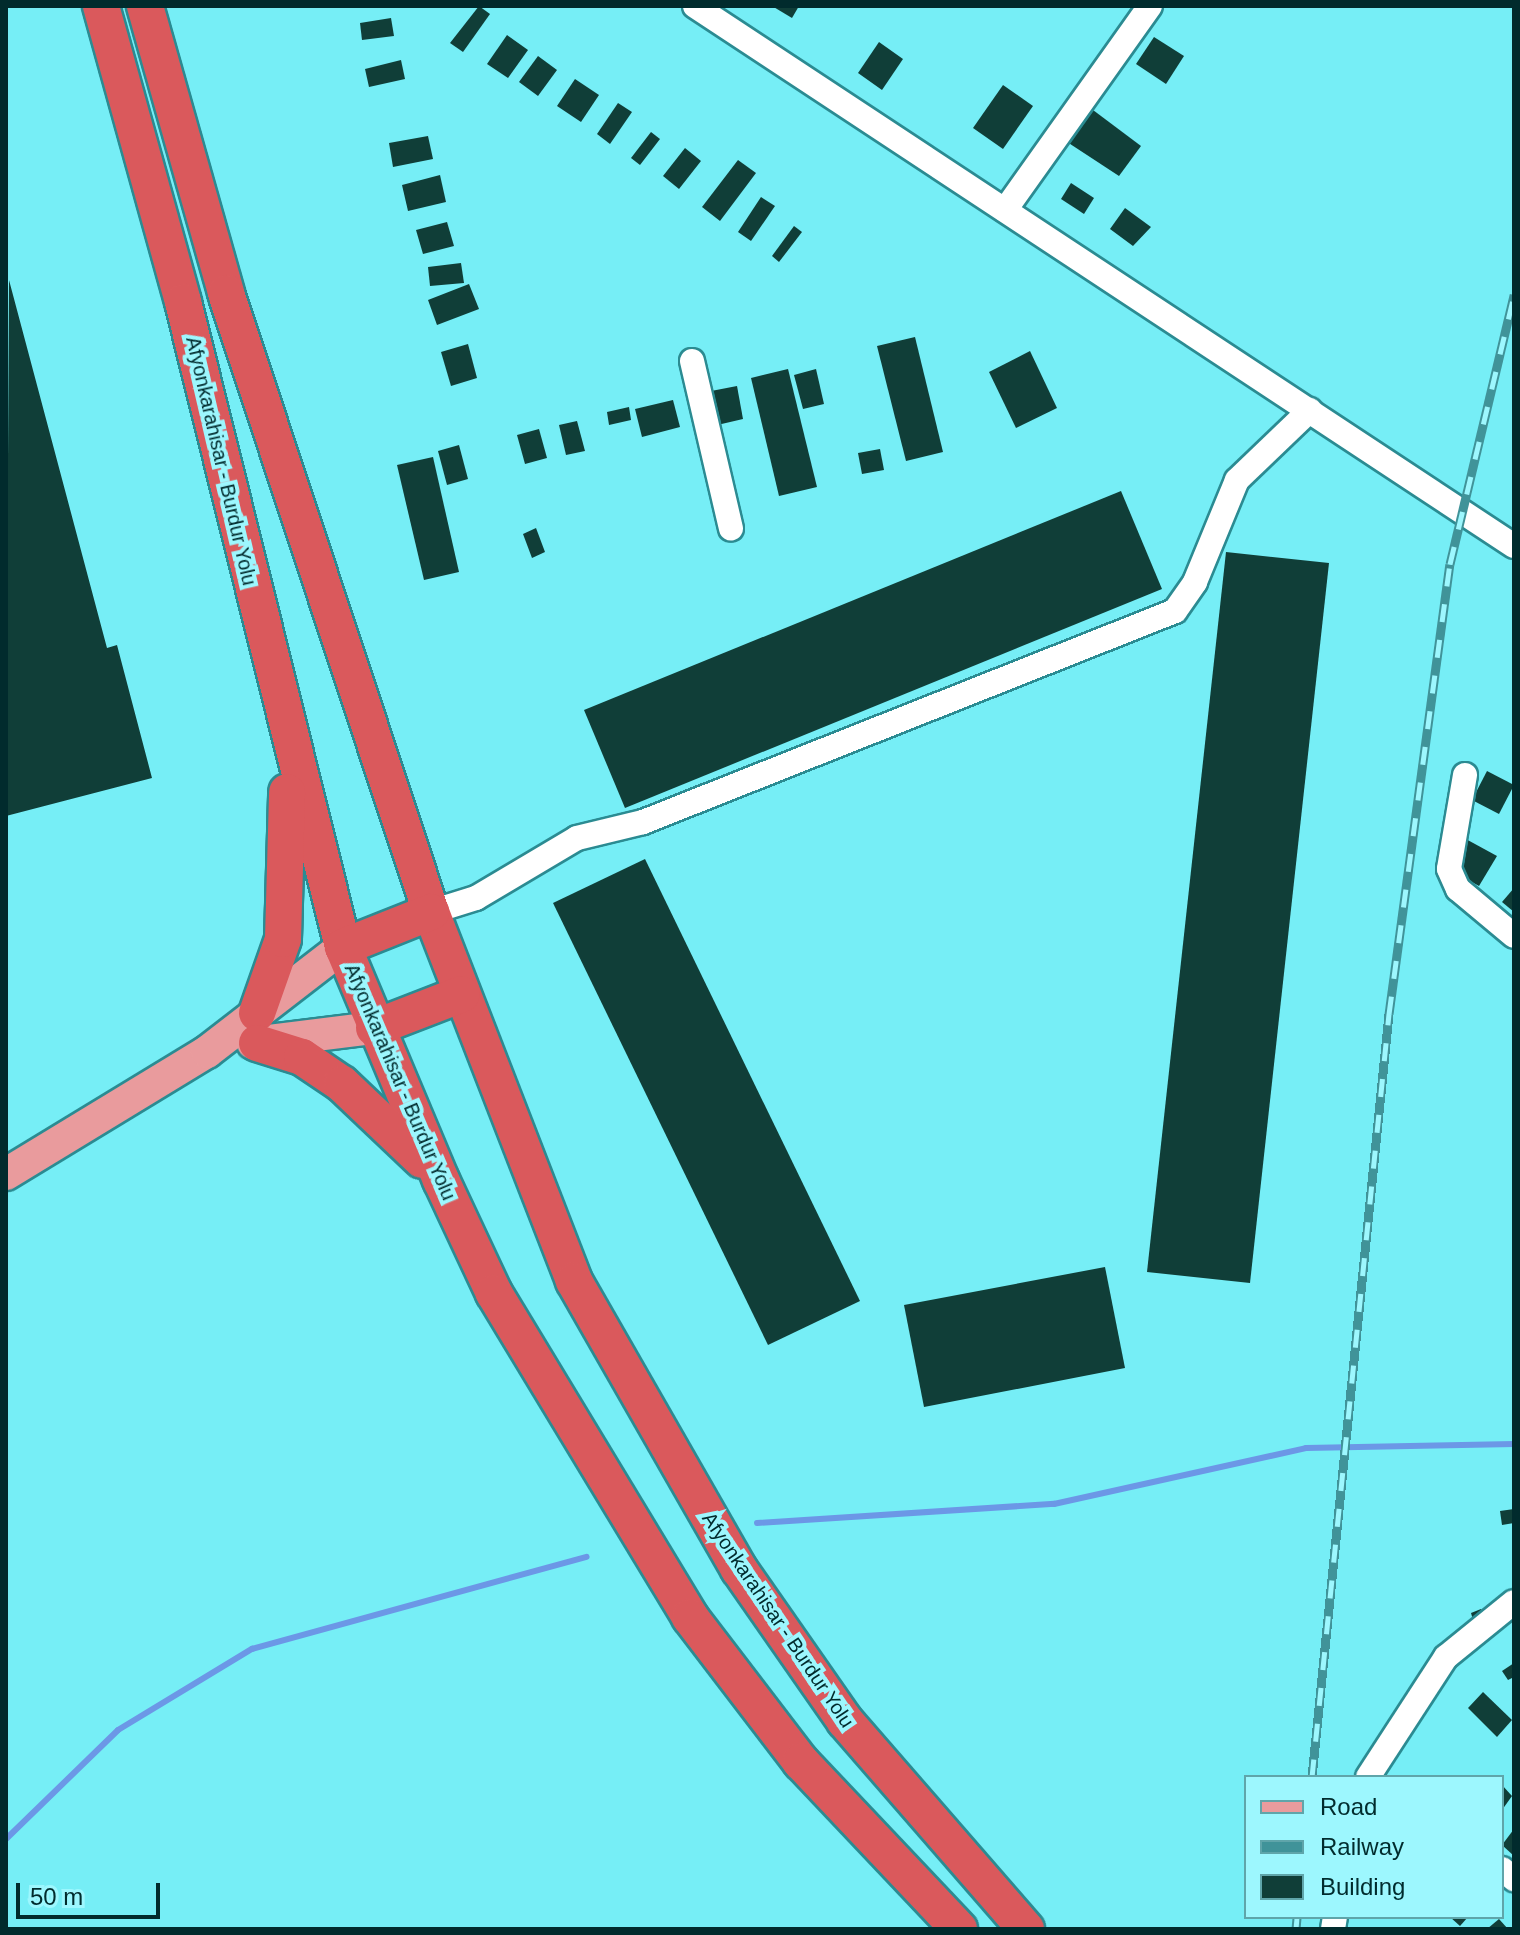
<!DOCTYPE html>
<style>
body{margin:0}
#map{position:relative;width:1520px;height:1935px;overflow:hidden;background:#76eef6;font-family:Arial,sans-serif}
div>[style]{position:absolute}
.stream>*{height:6px;margin:-3px;padding:0 3px;transform-origin:3px;border-radius:3px;background:#6c97e6}
.building>*{inset:0;background:#103e38}
.roads{filter:drop-shadow(2px 0 #2b8b92) drop-shadow(-2px 0 #2b8b92) drop-shadow(0 2px #2b8b92) drop-shadow(0 -2px #2b8b92)}
.minor>*{height:24px;margin:-12px;padding:0 12px;transform-origin:12px;border-radius:12px;background:#fff}
.major>*{height:32px;margin:-16px;padding:0 16px;transform-origin:16px;border-radius:16px;background:#e99b9d}
.highway>*{height:36px;margin:-18px;padding:0 18px;transform-origin:18px;border-radius:18px;background:#da595c}
.rail>*{height:9px;margin-top:-4.5px;transform-origin:0;background:repeating-linear-gradient(90deg,#9df7fe 0 18px,#409399 0 36px);box-sizing:border-box;border-block:2px solid #409399}
span{translate:-50% -50%;white-space:nowrap;text-align:center;line-height:1.15;-webkit-text-stroke:8px #9df7fe;paint-order:stroke}
.street-label{font-size:20px;color:#012b2d}
.frame{position:absolute;inset:0;border:8px solid #012b2d;pointer-events:none}
.legend{position:absolute;left:1244px;top:1775px;width:260px;height:144px;box-sizing:border-box;background:#9df7fe;border:2px solid #5fa5aa;margin:0;padding:10px 14px;list-style:none;font-size:24px;color:#012b2d}
.legend li{display:flex;align-items:center;gap:16px;height:40px}
.legend b{width:40px;border:2px solid #5fa5aa}
.scale{position:absolute;left:16px;top:1883px;width:144px;height:36px;box-sizing:border-box;border:4px solid #012b2d;border-top:0;padding-left:10px;font-size:24px;line-height:28px;white-space:nowrap;color:#012b2d;-webkit-text-stroke:6px #9df7fe;paint-order:stroke}
</style>
<div id="map">
<div class="stream">
<div style="left:757px;top:1523px;width:298px;rotate:-3.7deg"></div>
<div style="left:1054px;top:1504px;width:258px;rotate:-12.5deg"></div>
<div style="left:1306px;top:1448px;width:208px;rotate:-1.1deg"></div>
<div style="left:6px;top:1839px;width:156px;rotate:-44.2deg"></div>
<div style="left:118px;top:1730px;width:157px;rotate:-31.2deg"></div>
<div style="left:252px;top:1649px;width:347px;rotate:-15.4deg"></div>
</div>
<div class="building">
<div style="clip-path:polygon(479px 6px,490px 14px,463px 52px,450px 43px)"></div>
<div style="clip-path:polygon(772px 6px,799px 6px,792px 18px)"></div>
<div style="clip-path:polygon(391px 18px,394px 36px,362px 40px,360px 23px)"></div>
<div style="clip-path:polygon(507px 35px,528px 50px,508px 78px,487px 64px)"></div>
<div style="clip-path:polygon(1154px 37px,1184px 56px,1166px 84px,1136px 64px)"></div>
<div style="clip-path:polygon(879px 42px,903px 59px,882px 90px,858px 73px)"></div>
<div style="clip-path:polygon(538px 56px,557px 70px,538px 96px,519px 82px)"></div>
<div style="clip-path:polygon(401px 60px,405px 79px,369px 87px,365px 69px)"></div>
<div style="clip-path:polygon(575px 79px,599px 95px,581px 122px,557px 106px)"></div>
<div style="clip-path:polygon(1003px 85px,1033px 106px,1003px 149px,973px 128px)"></div>
<div style="clip-path:polygon(618px 103px,632px 112px,610px 144px,597px 134px)"></div>
<div style="clip-path:polygon(1085px 104px,1141px 146px,1119px 176px,1061px 138px)"></div>
<div style="clip-path:polygon(651px 132px,660px 139px,640px 165px,631px 158px)"></div>
<div style="clip-path:polygon(428px 136px,433px 159px,393px 167px,389px 143px)"></div>
<div style="clip-path:polygon(685px 148px,701px 161px,679px 189px,663px 176px)"></div>
<div style="clip-path:polygon(738px 160px,756px 173px,720px 221px,702px 207px)"></div>
<div style="clip-path:polygon(440px 175px,446px 202px,408px 211px,402px 185px)"></div>
<div style="clip-path:polygon(1071px 183px,1094px 198px,1084px 214px,1061px 199px)"></div>
<div style="clip-path:polygon(761px 197px,775px 206px,751px 241px,738px 232px)"></div>
<div style="clip-path:polygon(1125px 208px,1151px 227px,1133px 246px,1110px 229px)"></div>
<div style="clip-path:polygon(447px 222px,454px 246px,423px 254px,416px 230px)"></div>
<div style="clip-path:polygon(794px 226px,802px 232px,779px 262px,772px 256px)"></div>
<div style="clip-path:polygon(461px 263px,464px 283px,430px 286px,428px 267px)"></div>
<div style="clip-path:polygon(9px 280px,107px 648px,117px 645px,152px 778px,6px 816px)"></div>
<div style="clip-path:polygon(469px 284px,479px 309px,437px 325px,428px 300px)"></div>
<div style="clip-path:polygon(915px 337px,943px 452px,906px 461px,877px 346px)"></div>
<div style="clip-path:polygon(468px 344px,477px 378px,451px 386px,441px 352px)"></div>
<div style="clip-path:polygon(1030px 351px,1057px 408px,1016px 428px,989px 372px)"></div>
<div style="clip-path:polygon(788px 369px,817px 487px,779px 496px,751px 378px)"></div>
<div style="clip-path:polygon(816px 369px,824px 404px,803px 409px,794px 375px)"></div>
<div style="clip-path:polygon(737px 386px,743px 419px,713px 426px,706px 392px)"></div>
<div style="clip-path:polygon(673px 400px,680px 427px,642px 437px,635px 409px)"></div>
<div style="clip-path:polygon(629px 407px,631px 420px,609px 425px,607px 412px)"></div>
<div style="clip-path:polygon(577px 421px,585px 451px,566px 455px,559px 425px)"></div>
<div style="clip-path:polygon(539px 429px,547px 458px,525px 464px,517px 435px)"></div>
<div style="clip-path:polygon(459px 445px,468px 479px,447px 485px,438px 451px)"></div>
<div style="clip-path:polygon(880px 449px,884px 470px,862px 474px,858px 453px)"></div>
<div style="clip-path:polygon(433px 457px,459px 572px,424px 580px,397px 465px)"></div>
<div style="clip-path:polygon(1121px 491px,1162px 589px,625px 808px,584px 710px)"></div>
<div style="clip-path:polygon(536px 528px,545px 552px,532px 558px,523px 534px)"></div>
<div style="clip-path:polygon(1226px 552px,1329px 563px,1250px 1283px,1147px 1272px)"></div>
<div style="clip-path:polygon(1487px 771px,1514px 785px,1499px 814px,1472px 800px)"></div>
<div style="clip-path:polygon(1464px 838px,1497px 856px,1479px 886px,1452px 871px)"></div>
<div style="clip-path:polygon(645px 859px,860px 1301px,768px 1345px,553px 903px)"></div>
<div style="clip-path:polygon(1514px 888px,1514px 912px,1502px 902px)"></div>
<div style="clip-path:polygon(1105px 1267px,1125px 1368px,924px 1407px,904px 1305px)"></div>
<div style="clip-path:polygon(1514px 1509px,1514px 1523px,1502px 1525px,1500px 1511px)"></div>
<div style="clip-path:polygon(1481px 1609px,1484px 1616px,1473px 1620px,1471px 1613px)"></div>
<div style="clip-path:polygon(1514px 1663px,1514px 1677px,1508px 1680px,1502px 1671px)"></div>
<div style="clip-path:polygon(1483px 1692px,1512px 1720px,1497px 1737px,1468px 1708px)"></div>
<div style="clip-path:polygon(1502px 1785px,1512px 1796px,1502px 1810px)"></div>
<div style="clip-path:polygon(1514px 1829px,1514px 1856px,1502px 1845px)"></div>
<div style="clip-path:polygon(1450px 1917px,1468px 1917px,1460px 1926px)"></div>
<div style="clip-path:polygon(1499px 1919px,1508px 1929px,1487px 1929px)"></div>
</div>
<div class="roads">
<div class="minor">
<div style="left:695px;top:6px;width:981px;rotate:33.4deg"></div>
<div style="left:1005px;top:210px;width:250px;rotate:-54.6deg"></div>
<div style="left:692px;top:361px;width:172px;rotate:76.9deg"></div>
<div style="left:1465px;top:775px;width:95px;rotate:99.7deg"></div>
<div style="left:1449px;top:869px;width:22px;rotate:66deg"></div>
<div style="left:1458px;top:889px;width:73px;rotate:40deg"></div>
<div style="left:431px;top:912px;width:47px;rotate:-17.3deg"></div>
<div style="left:476px;top:898px;width:117px;rotate:-30.7deg"></div>
<div style="left:577px;top:838px;width:68px;rotate:-13.6deg"></div>
<div style="left:643px;top:822px;width:572px;rotate:-21.63deg"></div>
<div style="left:1175px;top:611px;width:35px;rotate:-55deg"></div>
<div style="left:1195px;top:582px;width:110px;rotate:-67.6deg"></div>
<div style="left:1237px;top:480px;width:101px;rotate:-43.8deg"></div>
<div style="left:1368px;top:1777px;width:143px;rotate:-57deg"></div>
<div style="left:1446px;top:1657px;width:87px;rotate:-39deg"></div>
<div style="left:1502px;top:1869px;width:16px;rotate:40deg"></div>
<div style="left:1333px;top:1929px;width:12px;rotate:-81deg"></div>
</div>
<div class="major">
<div style="left:253px;top:1043px;width:122px;rotate:-7.1deg"></div>
<div style="left:6px;top:1174px;width:235px;rotate:-31.3deg"></div>
<div style="left:207px;top:1052px;width:172px;rotate:-37.7deg"></div>
</div>
<div class="highway">
<div style="left:101px;top:6px;width:307px;rotate:74.5deg"></div>
<div style="left:183px;top:302px;width:665px;rotate:76.07deg"></div>
<div style="left:343px;top:947px;width:253px;rotate:67.2deg"></div>
<div style="left:441px;top:1180px;width:125px;rotate:64.9deg"></div>
<div style="left:494px;top:1293px;width:379px;rotate:58.8deg"></div>
<div style="left:690px;top:1617px;width:183px;rotate:52.6deg"></div>
<div style="left:801px;top:1762px;width:230px;rotate:46.6deg"></div>
<div style="left:145px;top:6px;width:298px;rotate:74.2deg"></div>
<div style="left:226px;top:293px;width:652px;rotate:71.68deg"></div>
<div style="left:431px;top:912px;width:396px;rotate:68.8deg"></div>
<div style="left:574px;top:1281px;width:332px;rotate:60.2deg"></div>
<div style="left:739px;top:1569px;width:185px;rotate:55.1deg"></div>
<div style="left:845px;top:1721px;width:276px;rotate:49deg"></div>
<div style="left:343px;top:947px;width:95px;rotate:-21.7deg"></div>
<div style="left:257px;top:1013px;width:78px;rotate:-70.6deg"></div>
<div style="left:283px;top:939px;width:147px;rotate:-88.4deg"></div>
<div style="left:374px;top:1028px;width:94px;rotate:-21.1deg"></div>
<div style="left:257px;top:1043px;width:47px;rotate:17.3deg"></div>
<div style="left:302px;top:1057px;width:48px;rotate:34deg"></div>
<div style="left:342px;top:1084px;width:110px;rotate:43.5deg"></div>
</div>
</div>
<div class="rail">
<div style="left:1312px;top:1777px;width:767px;rotate:-84.24deg"></div>
<div style="left:1389px;top:1014px;width:454px;rotate:-82.3deg"></div>
<div style="left:1450px;top:564px;width:277px;rotate:-76.6deg"></div>
<div style="left:1296px;top:1929px;width:12px;rotate:-85deg"></div>
</div>
<div class="street-label">
<span style="left:221px;top:461px;rotate:77deg">Afyonkarahisar - Burdur Yolu</span>
<span style="left:400px;top:1082px;rotate:67deg">Afyonkarahisar - Burdur Yolu</span>
<span style="left:778px;top:1620px;rotate:56deg">Afyonkarahisar - Burdur Yolu</span>
</div>
<div class="frame"></div>
<ul class="legend">
<li><b style="height:10px;background:#e99b9d"></b>Road</li>
<li><b style="height:10px;background:#409399"></b>Railway</li>
<li><b style="height:22px;background:#103e38"></b>Building</li>
</ul>
<div class="scale">50 m</div>
</div>
